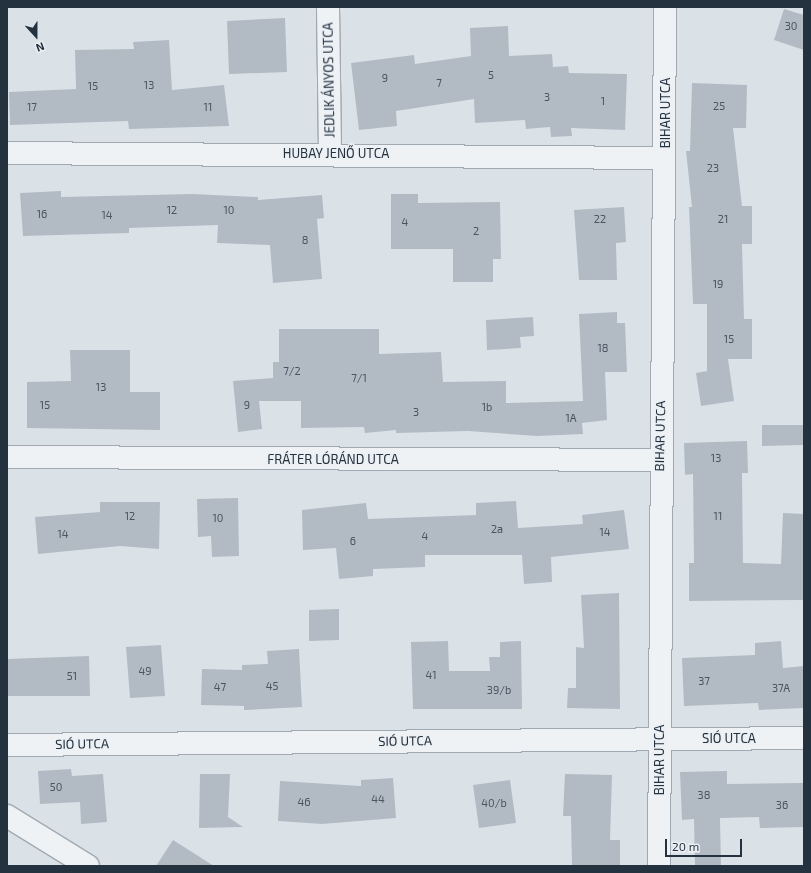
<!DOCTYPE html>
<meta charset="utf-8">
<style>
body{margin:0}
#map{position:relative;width:811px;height:873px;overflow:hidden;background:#dbe2e7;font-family:"Exo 2",sans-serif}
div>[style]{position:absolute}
.building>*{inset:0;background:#b2bbc4}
.roads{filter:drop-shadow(1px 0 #a0a9b1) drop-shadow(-1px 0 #a0a9b1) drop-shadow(0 1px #a0a9b1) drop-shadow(0 -1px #a0a9b1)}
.minor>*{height:22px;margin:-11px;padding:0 11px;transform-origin:11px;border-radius:11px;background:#eef2f5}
span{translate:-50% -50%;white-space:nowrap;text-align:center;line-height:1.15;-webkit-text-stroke:3px #ebf0f5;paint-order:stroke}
.number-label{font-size:11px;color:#485460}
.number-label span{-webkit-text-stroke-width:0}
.street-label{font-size:13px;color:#24313e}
.frame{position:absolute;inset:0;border:8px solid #24313e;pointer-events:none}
.north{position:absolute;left:16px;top:16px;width:40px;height:40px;-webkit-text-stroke:3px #ebf0f5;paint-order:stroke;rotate:159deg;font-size:11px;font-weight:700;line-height:16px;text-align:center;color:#24313e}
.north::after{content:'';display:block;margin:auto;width:14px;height:18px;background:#24313e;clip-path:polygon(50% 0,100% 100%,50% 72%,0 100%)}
.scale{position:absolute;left:665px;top:839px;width:77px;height:18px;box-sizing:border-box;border:2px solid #24313e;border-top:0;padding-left:5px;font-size:12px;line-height:14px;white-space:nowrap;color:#24313e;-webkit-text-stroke:3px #ebf0f5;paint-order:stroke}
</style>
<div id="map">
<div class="building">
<div style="clip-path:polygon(784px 9px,804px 15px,804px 50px,774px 40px)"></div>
<div style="clip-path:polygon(285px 18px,287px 72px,229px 74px,227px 21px)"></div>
<div style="clip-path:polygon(508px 26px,509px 56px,552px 54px,553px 67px,568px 66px,569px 73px,627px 74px,625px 130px,571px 128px,572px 136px,551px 137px,550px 127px,526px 129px,525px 120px,475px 123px,474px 99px,396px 111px,397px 126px,359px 130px,351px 63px,414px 55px,415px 64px,471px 56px,470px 28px)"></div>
<div style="clip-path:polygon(169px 40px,172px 90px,224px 85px,229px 126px,129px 129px,128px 121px,10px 125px,9px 92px,76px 89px,75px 50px,134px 49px,133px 42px)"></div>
<div style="clip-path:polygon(692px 83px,747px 85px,746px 128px,733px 128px,742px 206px,752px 206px,752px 244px,742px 244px,744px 319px,752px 319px,752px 359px,728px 359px,734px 401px,701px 406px,696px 373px,707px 371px,707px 304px,693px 304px,689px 207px,692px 207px,686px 151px,690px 151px)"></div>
<div style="clip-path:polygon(61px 191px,61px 197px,192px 194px,258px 197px,258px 200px,322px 195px,324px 218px,317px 219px,322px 279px,273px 283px,270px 245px,217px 243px,218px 225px,129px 228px,129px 233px,23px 236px,20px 193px)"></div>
<div style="clip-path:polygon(391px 194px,418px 194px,418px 203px,500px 202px,501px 259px,493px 259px,493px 282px,453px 282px,453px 249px,391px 249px)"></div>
<div style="clip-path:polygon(624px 207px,626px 242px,616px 243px,617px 280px,579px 280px,574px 210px)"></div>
<div style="clip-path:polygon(617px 312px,617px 323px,625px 323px,627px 372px,605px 372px,607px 420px,582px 423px,583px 434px,537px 436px,468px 431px,396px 433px,396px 430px,365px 433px,364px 427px,301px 428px,301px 401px,259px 401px,262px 429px,238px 432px,233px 381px,273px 378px,273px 362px,279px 362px,279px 329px,379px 329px,379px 354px,441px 352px,443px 382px,506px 381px,506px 403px,583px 401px,579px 314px)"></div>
<div style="clip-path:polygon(533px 317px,534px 336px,520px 337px,521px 348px,487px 350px,486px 320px)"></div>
<div style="clip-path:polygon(70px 350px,130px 350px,130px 392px,160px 392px,160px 430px,27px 428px,27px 382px,71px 381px)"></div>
<div style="clip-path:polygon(762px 425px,804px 425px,804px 445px,762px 446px)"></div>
<div style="clip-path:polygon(747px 441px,748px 473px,742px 473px,743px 563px,781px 564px,783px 513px,804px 514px,804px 600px,689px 601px,689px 563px,694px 563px,693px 474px,685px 475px,684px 443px)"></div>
<div style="clip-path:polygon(238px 498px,239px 556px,212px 557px,211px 536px,198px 537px,197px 499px)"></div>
<div style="clip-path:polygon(516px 501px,518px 528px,583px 524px,582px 515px,624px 510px,629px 549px,551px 557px,552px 582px,524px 584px,522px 555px,425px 555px,425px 567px,373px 569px,373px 576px,339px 579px,336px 548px,303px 550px,302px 510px,366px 503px,368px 519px,476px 515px,476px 503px)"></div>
<div style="clip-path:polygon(100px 502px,160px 502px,159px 549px,120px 546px,38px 554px,35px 517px,100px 512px)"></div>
<div style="clip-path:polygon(619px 593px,620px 709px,567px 708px,568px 688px,576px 688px,576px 647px,584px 648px,581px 595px)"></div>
<div style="clip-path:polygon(339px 609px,339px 640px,309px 641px,309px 610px)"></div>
<div style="clip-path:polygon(448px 641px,449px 671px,490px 671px,489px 657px,500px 657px,500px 642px,521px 641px,522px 709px,413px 709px,411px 642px)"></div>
<div style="clip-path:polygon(781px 641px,783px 668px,804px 666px,804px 708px,759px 710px,758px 703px,684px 706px,682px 658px,755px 655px,755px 643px)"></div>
<div style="clip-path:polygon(161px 645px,165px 696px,130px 698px,126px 647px)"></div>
<div style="clip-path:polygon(299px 649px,302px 707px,244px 710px,244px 706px,201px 705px,202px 669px,242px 670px,242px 665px,268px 664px,267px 651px)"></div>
<div style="clip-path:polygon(89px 656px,90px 696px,7px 696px,7px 659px)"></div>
<div style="clip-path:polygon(71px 769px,72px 776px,103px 774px,107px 822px,81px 824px,80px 802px,40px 804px,38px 771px)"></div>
<div style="clip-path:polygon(727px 771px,727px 784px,803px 783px,804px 827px,760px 828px,759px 817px,720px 818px,721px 866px,695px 866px,694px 819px,682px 820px,680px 772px)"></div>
<div style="clip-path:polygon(200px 774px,230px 774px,228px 817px,243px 827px,199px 828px)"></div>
<div style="clip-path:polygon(565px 774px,612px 775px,610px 840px,620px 840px,620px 866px,572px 866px,571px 816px,563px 816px)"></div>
<div style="clip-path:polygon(393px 778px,396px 818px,322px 824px,278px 821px,280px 781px,361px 786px,361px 780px)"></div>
<div style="clip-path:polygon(510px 780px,516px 823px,479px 828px,473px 785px)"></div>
<div style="clip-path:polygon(173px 840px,214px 866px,156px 866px)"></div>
</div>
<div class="roads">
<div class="minor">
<div style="left:328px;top:7px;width:146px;rotate:89.2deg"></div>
<div style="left:7px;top:153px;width:657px;rotate:0.44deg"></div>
<div style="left:7px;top:457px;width:653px;rotate:0.26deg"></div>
<div style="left:7px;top:745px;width:797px;rotate:-0.5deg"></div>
<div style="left:7px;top:816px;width:95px;rotate:31.7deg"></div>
<div style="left:659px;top:866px;width:859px;rotate:-89.6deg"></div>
</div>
</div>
<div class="number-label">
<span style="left:791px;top:26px">30</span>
<span style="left:491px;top:75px">5</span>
<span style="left:385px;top:78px">9</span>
<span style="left:439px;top:83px">7</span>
<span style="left:149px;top:85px">13</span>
<span style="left:93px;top:86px">15</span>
<span style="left:547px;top:97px">3</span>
<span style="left:603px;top:101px">1</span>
<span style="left:719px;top:106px">25</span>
<span style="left:32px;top:107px">17</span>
<span style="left:208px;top:107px">11</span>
<span style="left:713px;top:168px">23</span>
<span style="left:172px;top:210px">12</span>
<span style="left:229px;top:210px">10</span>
<span style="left:42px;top:214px">16</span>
<span style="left:107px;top:215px">14</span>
<span style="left:600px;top:219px">22</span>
<span style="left:723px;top:219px">21</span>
<span style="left:405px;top:222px">4</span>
<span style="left:476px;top:231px">2</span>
<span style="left:305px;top:240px">8</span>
<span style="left:718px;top:284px">19</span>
<span style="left:729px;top:339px">15</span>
<span style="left:603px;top:348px">18</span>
<span style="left:292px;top:371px">7/2</span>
<span style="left:359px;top:378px">7/1</span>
<span style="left:101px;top:387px">13</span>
<span style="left:45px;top:405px">15</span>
<span style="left:247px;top:405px">9</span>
<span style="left:487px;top:407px">1b</span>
<span style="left:416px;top:412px">3</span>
<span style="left:571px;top:418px">1A</span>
<span style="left:716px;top:458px">13</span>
<span style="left:130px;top:516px">12</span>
<span style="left:718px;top:516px">11</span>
<span style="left:218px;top:518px">10</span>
<span style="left:497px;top:529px">2a</span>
<span style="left:605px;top:532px">14</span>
<span style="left:63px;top:534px">14</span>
<span style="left:425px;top:536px">4</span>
<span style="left:353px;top:541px">6</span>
<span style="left:145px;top:671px">49</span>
<span style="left:431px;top:675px">41</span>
<span style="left:72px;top:676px">51</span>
<span style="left:704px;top:681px">37</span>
<span style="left:272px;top:686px">45</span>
<span style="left:220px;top:687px">47</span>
<span style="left:781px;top:688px">37A</span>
<span style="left:499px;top:690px">39/b</span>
<span style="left:56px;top:787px">50</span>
<span style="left:704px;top:795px">38</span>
<span style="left:378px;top:799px">44</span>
<span style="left:304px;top:802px">46</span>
<span style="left:494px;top:803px">40/b</span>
<span style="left:782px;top:805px">36</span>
</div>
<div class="street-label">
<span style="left:329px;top:80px;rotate:-91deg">JEDLIK ÁNYOS UTCA</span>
<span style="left:665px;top:113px;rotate:-90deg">BIHAR UTCA</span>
<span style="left:336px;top:153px">HUBAY JENŐ UTCA</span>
<span style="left:660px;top:436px;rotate:-89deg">BIHAR UTCA</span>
<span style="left:333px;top:459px">FRÁTER LÓRÁND UTCA</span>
<span style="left:729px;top:738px">SIÓ UTCA</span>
<span style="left:405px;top:741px;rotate:-1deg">SIÓ UTCA</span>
<span style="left:82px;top:744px;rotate:-1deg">SIÓ UTCA</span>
<span style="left:659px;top:760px;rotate:-90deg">BIHAR UTCA</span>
</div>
<div class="frame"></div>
<div class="north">N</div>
<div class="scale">20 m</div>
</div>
